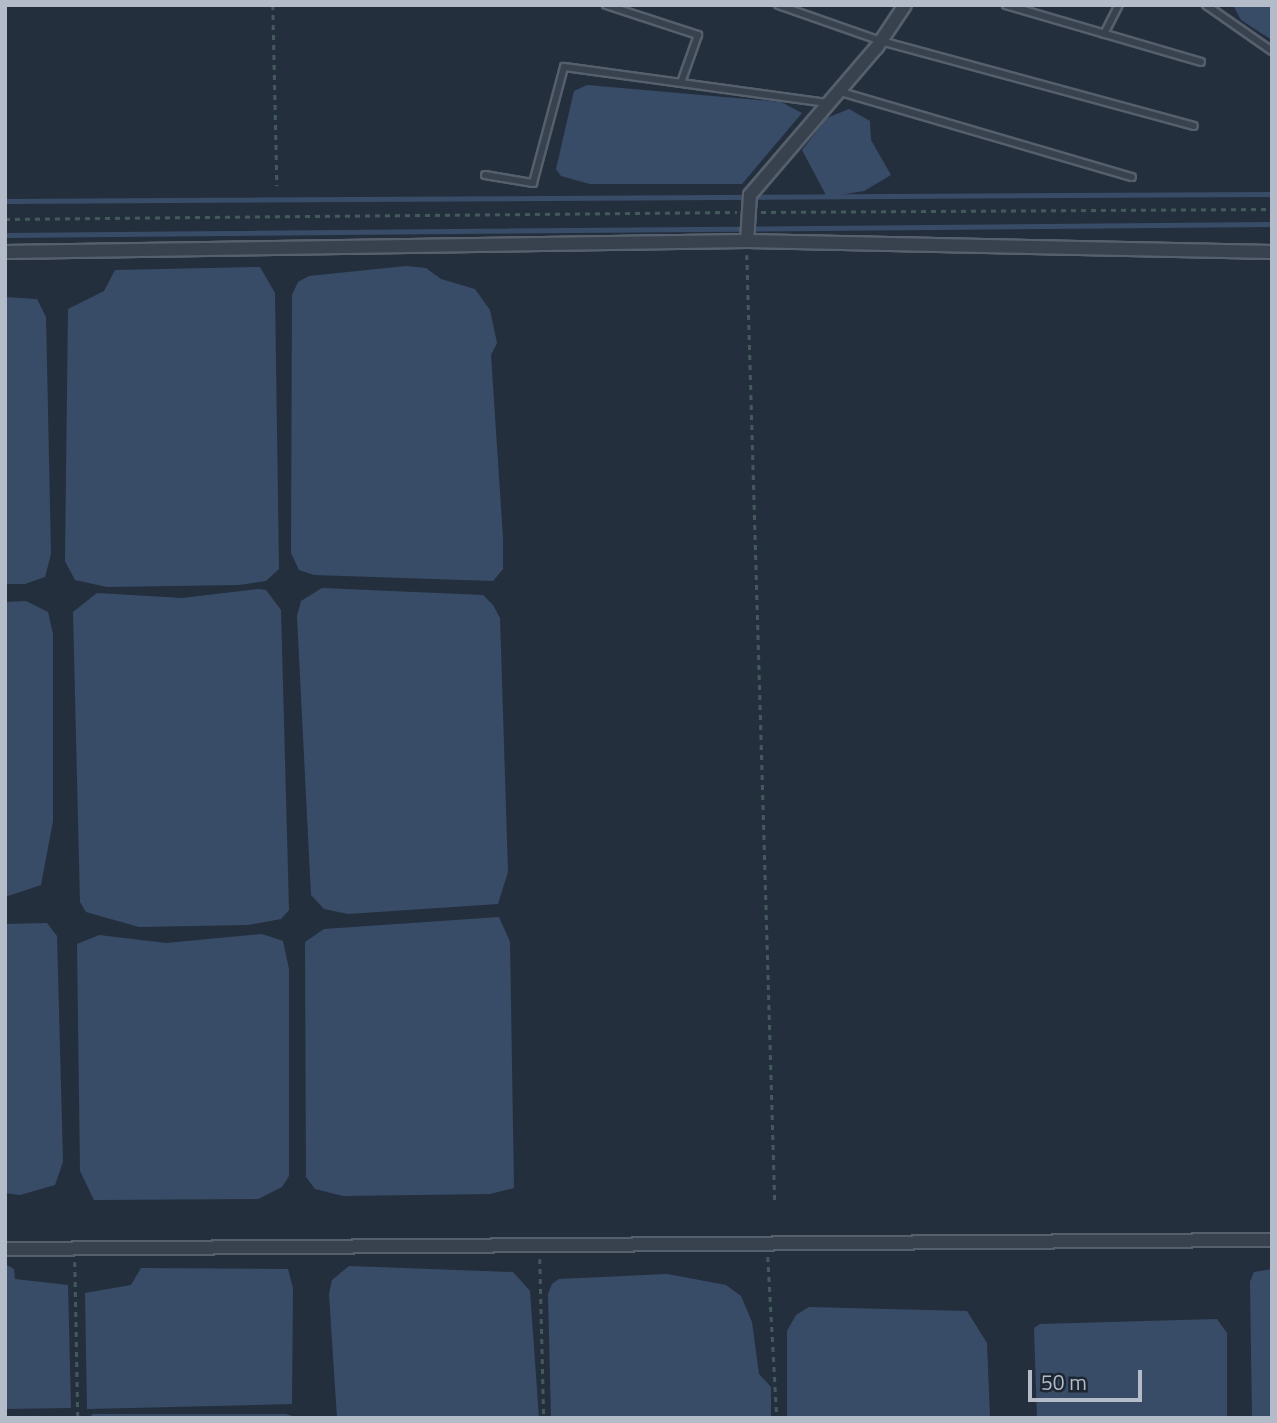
<!DOCTYPE html>
<style>
body{margin:0}
#map{position:relative;width:1277px;height:1423px;overflow:hidden;background:#242f3e;font-family:"Titillium Web",sans-serif}
div>[style]{position:absolute}
.water>*{inset:0;background:#394c67}
.stream>*{height:4.5px;margin:-2.25px;padding:0 2.25px;transform-origin:2.25px;border-radius:2.25px;background:#394c67}
.path>*{height:2.5px;margin-top:-1.25px;transform-origin:0;background:repeating-linear-gradient(90deg,#44595c 0 5px,transparent 0 10px)}
.roads{filter:drop-shadow(2px 0 #565f6c) drop-shadow(-2px 0 #565f6c) drop-shadow(0 2px #565f6c) drop-shadow(0 -2px #565f6c)}
.service>*{height:6px;margin:-3px;padding:0 3px;transform-origin:3px;border-radius:3px;background:#38414e}
.minor>*{height:12px;margin:-6px;padding:0 6px;transform-origin:6px;border-radius:6px;background:#38414e}
span{translate:-50% -50%;white-space:nowrap;text-align:center;line-height:1.15;-webkit-text-stroke:6px #1d2633;paint-order:stroke}
.frame{position:absolute;inset:0;border:7px solid #b4bcc9;pointer-events:none}
.scale{position:absolute;left:1028px;top:1370px;width:114px;height:32px;box-sizing:border-box;border:4px solid #b4bcc9;border-top:0;padding-left:9px;font-size:21px;line-height:24px;white-space:nowrap;color:#b4bcc9;-webkit-text-stroke:5px #1d2633;paint-order:stroke}
</style>
<div id="map">
<div class="water">
<div style="clip-path:polygon(1233px 5px,1272px 5px,1272px 40px,1241px 20px)"></div>
<div style="clip-path:polygon(587px 85px,781px 102px,802px 113px,742px 184px,590px 184px,561px 176px,556px 169px,574px 91px)"></div>
<div style="clip-path:polygon(849px 109px,870px 121px,871px 140px,891px 175px,864px 191px,827px 197px,802px 150px,827px 118px)"></div>
<div style="clip-path:polygon(406px 266px,426px 268px,441px 279px,475px 289px,490px 310px,497px 343px,491px 355px,503px 538px,503px 569px,493px 581px,314px 575px,299px 570px,291px 553px,292px 295px,298px 282px,309px 276px)"></div>
<div style="clip-path:polygon(260px 267px,275px 293px,279px 569px,266px 581px,239px 585px,107px 587px,75px 580px,65px 561px,68px 309px,104px 291px,115px 270px)"></div>
<div style="clip-path:polygon(5px 297px,37px 299px,46px 317px,51px 554px,45px 577px,25px 584px,5px 584px)"></div>
<div style="clip-path:polygon(322px 588px,483px 595px,493px 605px,500px 618px,508px 872px,498px 904px,348px 914px,324px 909px,311px 895px,297px 616px,301px 601px)"></div>
<div style="clip-path:polygon(259px 589px,266px 590px,281px 610px,289px 910px,281px 919px,248px 925px,139px 927px,86px 912px,80px 902px,73px 612px,97px 593px,182px 598px)"></div>
<div style="clip-path:polygon(26px 601px,48px 612px,53px 634px,53px 821px,41px 885px,5px 897px,5px 602px)"></div>
<div style="clip-path:polygon(499px 917px,510px 942px,514px 1188px,490px 1194px,343px 1196px,315px 1189px,306px 1177px,305px 942px,324px 929px)"></div>
<div style="clip-path:polygon(47px 923px,57px 936px,63px 1162px,55px 1185px,20px 1195px,5px 1193px,5px 924px)"></div>
<div style="clip-path:polygon(262px 934px,283px 941px,289px 969px,289px 1176px,282px 1187px,258px 1199px,94px 1200px,80px 1171px,77px 944px,99px 935px,166px 943px)"></div>
<div style="clip-path:polygon(5px 1264px,14px 1269px,15px 1279px,68px 1285px,71px 1408px,5px 1409px)"></div>
<div style="clip-path:polygon(349px 1266px,513px 1272px,530px 1291px,539px 1418px,337px 1418px,329px 1294px,332px 1280px)"></div>
<div style="clip-path:polygon(141px 1268px,288px 1269px,293px 1288px,292px 1404px,87px 1409px,85px 1293px,131px 1285px)"></div>
<div style="clip-path:polygon(1272px 1269px,1272px 1418px,1252px 1418px,1250px 1282px,1254px 1272px)"></div>
<div style="clip-path:polygon(667px 1274px,726px 1285px,741px 1296px,752px 1322px,759px 1374px,771px 1387px,771px 1418px,551px 1418px,548px 1294px,552px 1284px,559px 1279px)"></div>
<div style="clip-path:polygon(809px 1307px,967px 1311px,987px 1343px,990px 1418px,787px 1418px,787px 1331px,796px 1315px)"></div>
<div style="clip-path:polygon(1217px 1319px,1227px 1333px,1227px 1418px,1037px 1418px,1034px 1328px,1040px 1324px)"></div>
<div style="clip-path:polygon(93px 1414px,286px 1414px,299px 1418px,88px 1418px)"></div>
</div>
<div class="stream">
<div style="left:5px;top:201px;width:1267px;rotate:-0.32deg"></div>
<div style="left:5px;top:235px;width:1267px;rotate:-0.5deg"></div>
</div>
<div class="path">
<div style="left:273px;top:5px;width:181px;rotate:88.7deg"></div>
<div style="left:761px;top:212px;width:511px;rotate:-0.34deg"></div>
<div style="left:5px;top:219px;width:732px;rotate:-0.55deg"></div>
<div style="left:747px;top:255px;width:949px;rotate:88.31deg"></div>
<div style="left:768px;top:1257px;width:161px;rotate:86.8deg"></div>
<div style="left:540px;top:1259px;width:159px;rotate:88.6deg"></div>
<div style="left:75px;top:1262px;width:156px;rotate:88.9deg"></div>
</div>
<div class="roads">
<div class="service">
<div style="left:606px;top:5px;width:97px;rotate:18.1deg"></div>
<div style="left:698px;top:35px;width:48px;rotate:109.6deg"></div>
<div style="left:778px;top:5px;width:109px;rotate:19.3deg"></div>
<div style="left:881px;top:41px;width:324px;rotate:15.2deg"></div>
<div style="left:1006px;top:5px;width:203px;rotate:16.3deg"></div>
<div style="left:1206px;top:5px;width:80px;rotate:34.9deg"></div>
<div style="left:1104px;top:34px;width:33px;rotate:-63deg"></div>
<div style="left:841px;top:92px;width:303px;rotate:16.3deg"></div>
<div style="left:485px;top:175px;width:49px;rotate:9.5deg"></div>
<div style="left:533px;top:183px;width:120px;rotate:-75deg"></div>
<div style="left:564px;top:67px;width:266px;rotate:7.8deg"></div>
</div>
<div class="minor">
<div style="left:747px;top:241px;width:46px;rotate:-86.3deg"></div>
<div style="left:750px;top:195px;width:195px;rotate:-49.4deg"></div>
<div style="left:877px;top:47px;width:50px;rotate:-56.3deg"></div>
<div style="left:5px;top:252px;width:742px;rotate:-0.85deg"></div>
<div style="left:747px;top:241px;width:525px;rotate:1.2deg"></div>
<div style="left:5px;top:1249px;width:1267px;rotate:-0.41deg"></div>
</div>
</div>
<div class="frame"></div>
<div class="scale">50 m</div>
</div>
